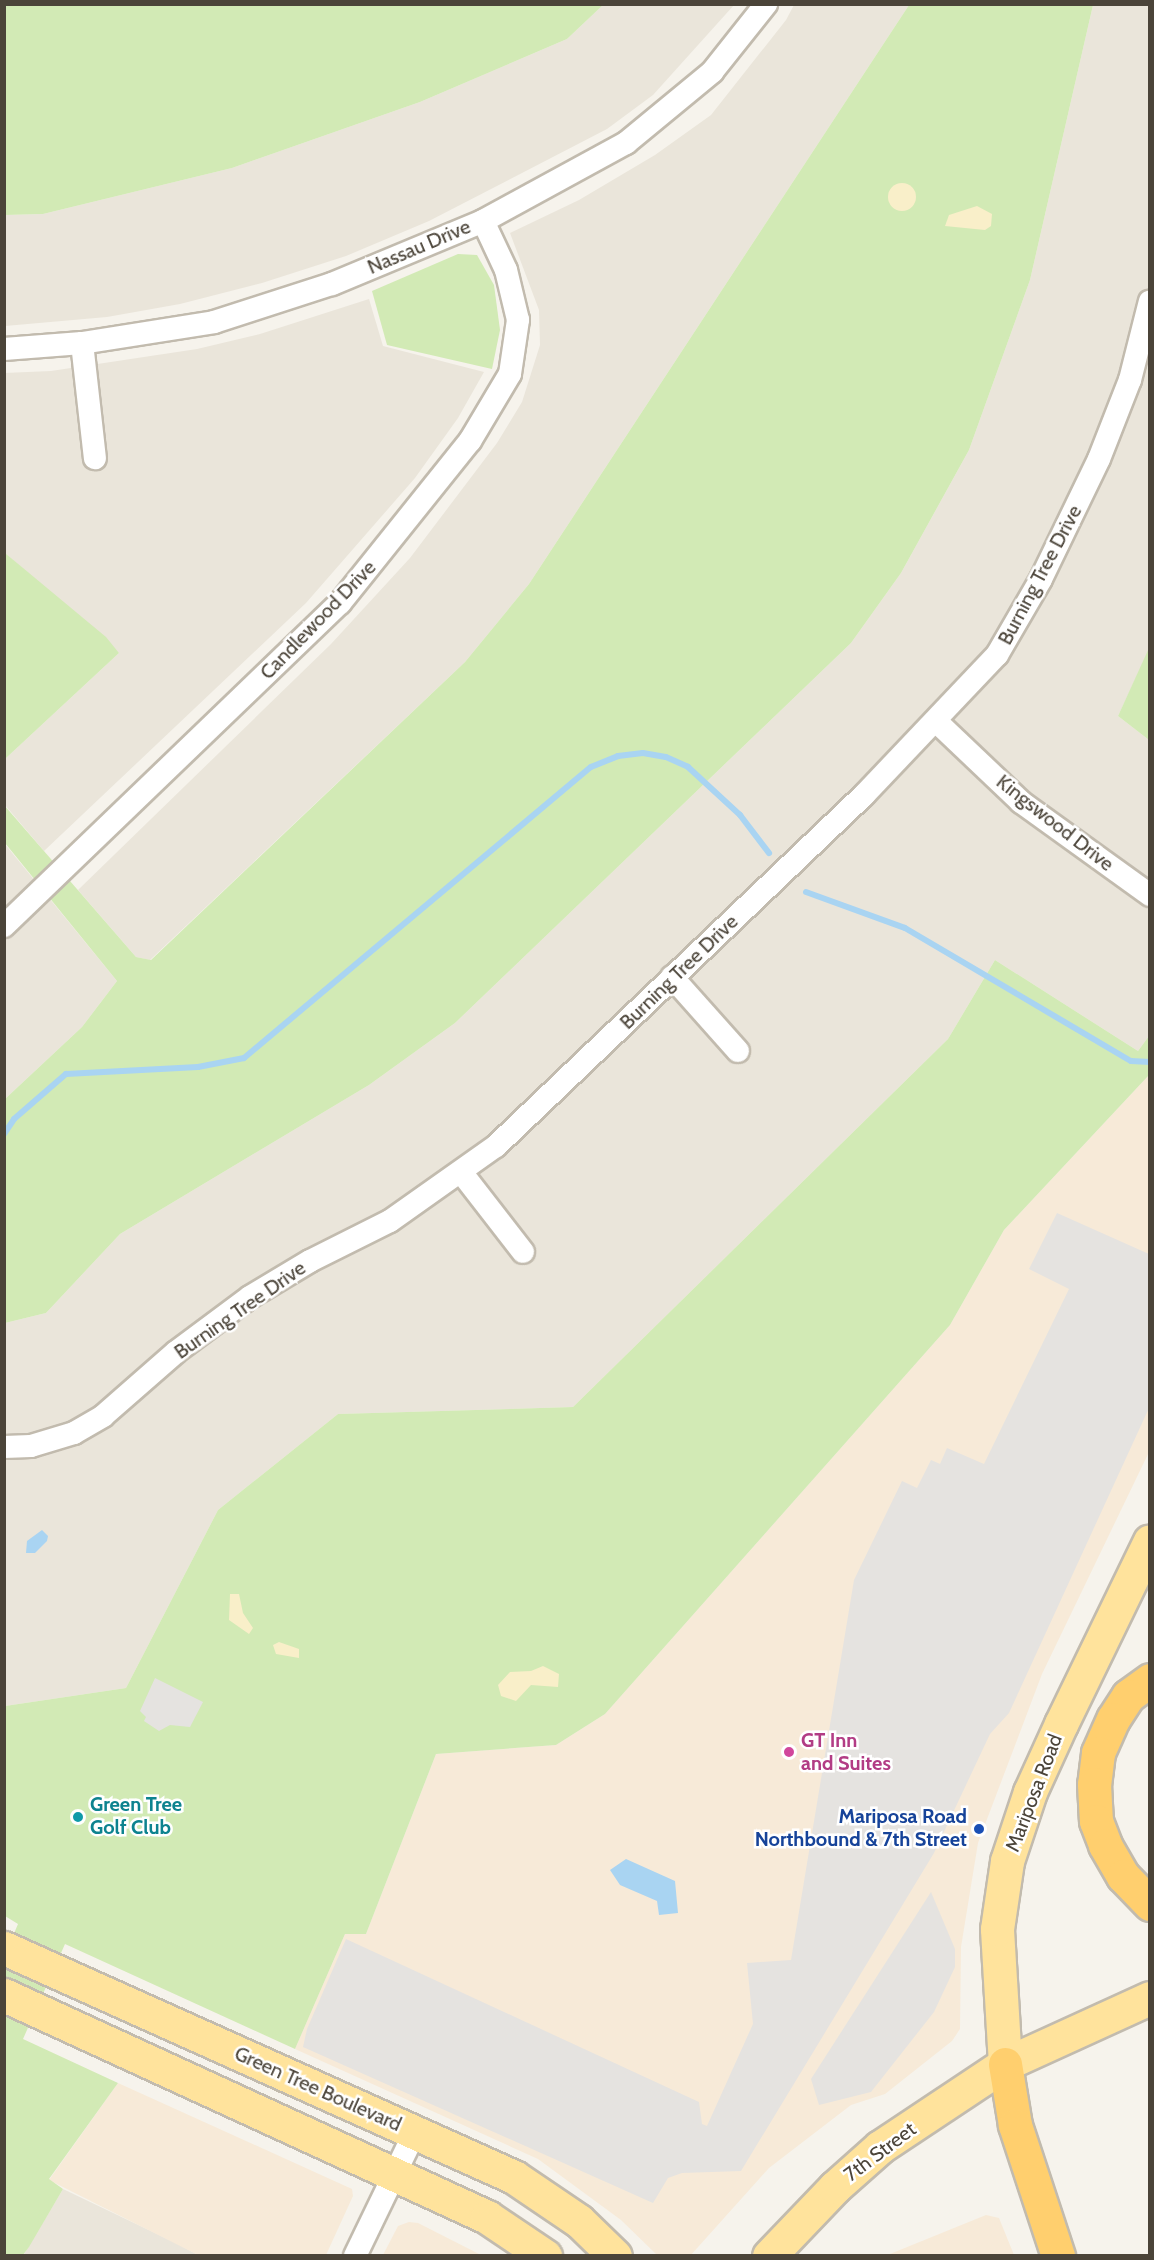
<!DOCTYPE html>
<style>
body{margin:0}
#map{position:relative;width:1154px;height:2260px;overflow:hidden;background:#f6f3ec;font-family:Cabin,sans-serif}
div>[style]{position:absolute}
.residential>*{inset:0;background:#eae5da}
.commercial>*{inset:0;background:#f7ead8}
.green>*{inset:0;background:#d2eab5}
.sand>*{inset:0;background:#f9efc9}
.round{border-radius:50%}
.parking>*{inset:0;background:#e5e3e0}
.water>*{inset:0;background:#a9d4f2}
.stream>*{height:6px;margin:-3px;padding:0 3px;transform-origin:3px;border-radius:3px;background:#a9d4f2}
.roads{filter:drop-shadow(2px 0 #c2bbae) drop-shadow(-2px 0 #c2bbae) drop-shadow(0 2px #c2bbae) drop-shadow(0 -2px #c2bbae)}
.street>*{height:22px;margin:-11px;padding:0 11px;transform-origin:11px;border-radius:11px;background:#fff}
.primary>*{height:33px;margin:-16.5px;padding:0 16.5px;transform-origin:16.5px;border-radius:16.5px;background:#ffe39c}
.highway>*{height:33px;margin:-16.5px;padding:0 16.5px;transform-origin:16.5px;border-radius:16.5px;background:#ffcf6e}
.dots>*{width:16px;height:16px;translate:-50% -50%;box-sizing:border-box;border:3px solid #fff;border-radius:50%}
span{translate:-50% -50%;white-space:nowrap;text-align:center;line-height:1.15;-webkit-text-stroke:5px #fff;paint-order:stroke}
.street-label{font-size:20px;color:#4b4439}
.hotel-label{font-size:20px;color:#b23c85;font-weight:700}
.left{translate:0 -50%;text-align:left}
.culture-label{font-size:20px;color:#0d838f;font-weight:700}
.transit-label{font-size:20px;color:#164399;font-weight:700}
.right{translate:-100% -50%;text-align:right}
.frame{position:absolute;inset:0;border:6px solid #4b4439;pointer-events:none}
</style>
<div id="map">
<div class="residential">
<div style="clip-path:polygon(603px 5px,734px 5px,653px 95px,607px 129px,429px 221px,346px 256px,262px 283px,180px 304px,107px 317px,5px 326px,5px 215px,43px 214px,232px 168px,420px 102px,567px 39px)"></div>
<div style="clip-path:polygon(794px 5px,909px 5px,529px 584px,465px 662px,150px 960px,136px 957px,78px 890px,331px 644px,410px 558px,497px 443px,522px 402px,540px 345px,539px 310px,510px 233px,579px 200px,655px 155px,711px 115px,786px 20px)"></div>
<div style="clip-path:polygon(1093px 5px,1149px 5px,1150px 648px,1118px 716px,1149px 740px,1149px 1036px,1138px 1051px,995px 960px,948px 1039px,573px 1407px,338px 1414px,218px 1510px,126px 1688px,5px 1706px,5px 1323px,46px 1313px,120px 1234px,369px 1085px,455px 1023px,851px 643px,901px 573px,969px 450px,1030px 280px)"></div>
<div style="clip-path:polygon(369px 299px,383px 346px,484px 372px,458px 418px,415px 478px,306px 603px,44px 851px,5px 805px,5px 759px,119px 653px,5px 553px,4px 373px,51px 371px,197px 349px,260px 334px)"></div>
<div style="clip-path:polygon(4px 843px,117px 981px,82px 1027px,5px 1099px)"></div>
<div style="clip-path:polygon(63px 2189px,178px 2244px,198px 2255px,23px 2256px)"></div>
</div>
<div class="commercial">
<div style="clip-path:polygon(1149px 1075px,1149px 1452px,1042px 1674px,978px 1843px,961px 1947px,960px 2029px,952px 2041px,885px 2094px,851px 2105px,769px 2168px,690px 2256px,657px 2255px,621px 2220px,538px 2159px,295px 2049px,345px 1934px,366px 1934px,436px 1754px,556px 1745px,605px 1714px,950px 1325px,1004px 1230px)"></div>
<div style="clip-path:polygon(118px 2083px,352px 2189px,353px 2196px,326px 2255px,198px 2255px,49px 2180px)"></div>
<div style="clip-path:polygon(986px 2215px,999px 2218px,1014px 2255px,885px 2256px)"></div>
<div style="clip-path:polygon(409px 2222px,418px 2223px,481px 2255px,383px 2255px,398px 2226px)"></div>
</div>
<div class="green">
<div style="clip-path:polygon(4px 5px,5px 4px,603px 5px,567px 39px,420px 102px,232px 168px,43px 214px,5px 215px)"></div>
<div style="clip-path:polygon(909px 5px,1093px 5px,1030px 280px,969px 450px,901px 573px,851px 643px,455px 1023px,369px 1085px,120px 1234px,46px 1313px,5px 1323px,5px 1099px,82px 1027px,117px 981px,5px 843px,4px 805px,136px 957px,151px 960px,465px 662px,529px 584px)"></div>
<div style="clip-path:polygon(458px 254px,477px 255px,494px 285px,500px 330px,492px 369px,387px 345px,372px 291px)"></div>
<div style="clip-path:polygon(5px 553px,106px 637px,119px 653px,5px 759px)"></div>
<div style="clip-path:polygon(1149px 648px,1149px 740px,1118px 716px)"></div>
<div style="clip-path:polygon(995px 960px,1138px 1051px,1149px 1036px,1149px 1075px,1004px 1230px,950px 1325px,605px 1714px,556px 1745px,436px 1754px,366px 1934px,345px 1934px,295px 2049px,65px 1944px,23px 2039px,118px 2083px,49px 2179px,63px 2189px,29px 2247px,23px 2255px,5px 2255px,4px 1957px,18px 1924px,5px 1916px,5px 1706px,126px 1688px,218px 1510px,338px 1414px,573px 1407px,948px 1039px)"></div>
</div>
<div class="sand">
<div class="round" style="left:888px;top:183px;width:28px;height:28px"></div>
<div style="clip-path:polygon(977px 206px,992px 214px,991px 226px,985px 230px,945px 226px,949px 215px)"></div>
<div style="clip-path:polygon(230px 1594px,239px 1594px,243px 1613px,253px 1628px,249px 1634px,229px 1620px)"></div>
<div style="clip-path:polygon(279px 1642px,299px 1649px,299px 1658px,276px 1654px,273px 1645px)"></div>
<div style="clip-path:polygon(543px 1666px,559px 1674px,558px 1687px,531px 1685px,516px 1701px,501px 1696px,498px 1685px,510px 1672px,531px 1671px)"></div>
</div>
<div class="parking">
<div style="clip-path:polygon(1057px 1213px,1149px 1254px,1149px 1408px,1009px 1713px,990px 1734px,934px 1853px,741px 2171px,682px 2173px,668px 2178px,653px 2203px,303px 2047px,307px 2029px,346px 1939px,699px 2102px,702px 2124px,707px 2126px,753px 2024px,747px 1963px,791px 1960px,854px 1580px,902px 1481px,917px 1488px,931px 1460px,940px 1464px,947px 1448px,984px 1464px,1069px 1289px,1029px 1269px)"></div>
<div style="clip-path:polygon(155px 1678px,203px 1702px,190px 1727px,170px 1725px,159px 1731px,144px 1721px,146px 1717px,140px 1711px)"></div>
<div style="clip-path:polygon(931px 1892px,955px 1949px,955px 1967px,934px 2012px,871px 2092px,819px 2105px,811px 2079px)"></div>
</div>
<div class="water">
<div style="clip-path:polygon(42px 1530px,48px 1536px,47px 1541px,35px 1553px,26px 1553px,27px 1541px)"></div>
<div style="clip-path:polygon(626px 1859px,675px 1881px,678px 1913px,659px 1915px,657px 1901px,620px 1885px,610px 1870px)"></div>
</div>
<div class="stream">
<div style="left:806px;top:892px;width:105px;rotate:20deg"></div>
<div style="left:905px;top:928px;width:262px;rotate:30.5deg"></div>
<div style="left:1131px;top:1061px;width:19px;rotate:3deg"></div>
<div style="left:4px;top:1134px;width:18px;rotate:-56deg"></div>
<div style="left:14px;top:1119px;width:69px;rotate:-40.9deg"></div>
<div style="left:66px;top:1074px;width:132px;rotate:-3deg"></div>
<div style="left:198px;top:1067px;width:47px;rotate:-11.1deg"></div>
<div style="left:244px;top:1058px;width:453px;rotate:-40deg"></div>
<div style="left:591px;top:767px;width:29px;rotate:-22deg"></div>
<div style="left:618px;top:756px;width:25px;rotate:-7deg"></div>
<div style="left:643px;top:753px;width:23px;rotate:10deg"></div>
<div style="left:666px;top:757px;width:24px;rotate:24deg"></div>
<div style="left:688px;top:767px;width:71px;rotate:42.7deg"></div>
<div style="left:740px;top:815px;width:48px;rotate:52.7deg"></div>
</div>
<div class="roads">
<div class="street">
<div style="left:82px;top:343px;width:116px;rotate:83.6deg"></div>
<div style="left:4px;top:349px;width:78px;rotate:-4.4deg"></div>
<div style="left:82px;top:343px;width:134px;rotate:-9deg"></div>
<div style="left:214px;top:322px;width:124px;rotate:-17.9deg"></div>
<div style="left:332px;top:284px;width:164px;rotate:-22.6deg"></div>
<div style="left:483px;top:221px;width:163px;rotate:-28.6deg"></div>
<div style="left:626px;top:143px;width:112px;rotate:-39.5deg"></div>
<div style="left:712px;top:72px;width:87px;rotate:-51.5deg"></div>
<div style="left:937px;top:722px;width:116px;rotate:43.6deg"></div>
<div style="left:1021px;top:802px;width:159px;rotate:35.8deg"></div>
<div style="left:4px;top:926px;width:466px;rotate:-43.9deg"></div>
<div style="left:340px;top:603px;width:208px;rotate:-51.3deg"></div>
<div style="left:470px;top:441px;width:78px;rotate:-59.2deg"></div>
<div style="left:510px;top:374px;width:55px;rotate:-81.6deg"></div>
<div style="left:518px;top:320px;width:51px;rotate:-103.5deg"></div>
<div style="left:506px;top:270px;width:54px;rotate:-115.1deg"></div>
<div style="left:672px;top:977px;width:99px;rotate:48.3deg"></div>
<div style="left:461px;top:1172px;width:101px;rotate:52.2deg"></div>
<div style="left:4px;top:1447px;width:27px;rotate:-2deg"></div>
<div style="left:31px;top:1446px;width:45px;rotate:-16.8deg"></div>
<div style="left:74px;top:1433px;width:34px;rotate:-30deg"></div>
<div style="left:103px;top:1416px;width:97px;rotate:-41.2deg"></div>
<div style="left:176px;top:1352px;width:92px;rotate:-36.6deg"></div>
<div style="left:250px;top:1297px;width:70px;rotate:-31deg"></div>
<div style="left:310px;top:1261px;width:89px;rotate:-26.6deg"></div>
<div style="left:390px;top:1221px;width:130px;rotate:-35.3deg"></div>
<div style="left:496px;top:1146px;width:509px;rotate:-43.65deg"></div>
<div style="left:864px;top:795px;width:193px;rotate:-46.5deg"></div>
<div style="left:997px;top:655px;width:88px;rotate:-59.9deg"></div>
<div style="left:1041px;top:579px;width:133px;rotate:-64.2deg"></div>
<div style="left:1099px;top:459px;width:85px;rotate:-68.6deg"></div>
<div style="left:1130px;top:380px;width:81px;rotate:-75.8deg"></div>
<div style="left:355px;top:2256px;width:138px;rotate:-64.2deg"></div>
</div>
<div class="primary">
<div style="left:4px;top:1948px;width:559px;rotate:24.18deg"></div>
<div style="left:514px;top:2177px;width:78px;rotate:34.1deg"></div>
<div style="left:579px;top:2221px;width:50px;rotate:44.2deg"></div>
<div style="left:4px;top:1995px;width:532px;rotate:24.68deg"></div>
<div style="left:487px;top:2217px;width:70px;rotate:33.9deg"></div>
<div style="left:1005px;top:2064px;width:135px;rotate:-93.4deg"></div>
<div style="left:997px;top:1929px;width:69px;rotate:-81.6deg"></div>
<div style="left:1007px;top:1861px;width:73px;rotate:-71.6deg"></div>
<div style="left:1030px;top:1792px;width:75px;rotate:-65.5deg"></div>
<div style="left:1061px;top:1724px;width:203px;rotate:-64.1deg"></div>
<div style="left:769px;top:2256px;width:95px;rotate:-46.3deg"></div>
<div style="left:835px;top:2187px;width:60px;rotate:-41.6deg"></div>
<div style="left:880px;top:2147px;width:150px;rotate:-33.6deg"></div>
<div style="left:1005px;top:2064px;width:159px;rotate:-24.5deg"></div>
</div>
<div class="highway">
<div style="left:1150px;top:1680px;width:27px;rotate:144deg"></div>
<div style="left:1128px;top:1696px;width:27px;rotate:123deg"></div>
<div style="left:1113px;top:1719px;width:37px;rotate:114deg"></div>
<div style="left:1098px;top:1753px;width:31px;rotate:97deg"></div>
<div style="left:1094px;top:1784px;width:37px;rotate:87deg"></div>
<div style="left:1096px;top:1821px;width:26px;rotate:69deg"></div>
<div style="left:1105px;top:1845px;width:36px;rotate:60deg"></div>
<div style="left:1123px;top:1876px;width:39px;rotate:46deg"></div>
<div style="left:1005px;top:2064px;width:62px;rotate:80.7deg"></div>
<div style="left:1015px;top:2125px;width:138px;rotate:71.8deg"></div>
</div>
</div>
<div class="dots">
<div style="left:789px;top:1752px;background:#d1479c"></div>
<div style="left:78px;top:1817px;background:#0f9aa8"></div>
<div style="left:979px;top:1829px;background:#1a4fb4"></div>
</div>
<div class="street-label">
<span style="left:419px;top:247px;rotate:-23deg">Nassau Drive</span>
<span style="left:1040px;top:575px;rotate:-62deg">Burning Tree Drive</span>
<span style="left:318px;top:620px;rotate:-46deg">Candlewood Drive</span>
<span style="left:1055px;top:823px;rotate:38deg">Kingswood Drive</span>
<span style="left:679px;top:972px;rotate:-44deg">Burning Tree Drive</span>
<span style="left:240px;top:1310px;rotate:-35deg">Burning Tree Drive</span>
<span style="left:1034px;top:1793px;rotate:-69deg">Mariposa Road</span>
<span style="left:318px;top:2089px;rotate:24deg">Green Tree Boulevard</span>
<span style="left:880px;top:2152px;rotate:-37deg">7th Street</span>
</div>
<div class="hotel-label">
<span class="left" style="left:801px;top:1752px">GT Inn<br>and Suites</span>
</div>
<div class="culture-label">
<span class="left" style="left:90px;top:1816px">Green Tree<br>Golf Club</span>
</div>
<div class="transit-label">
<span class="right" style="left:967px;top:1828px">Mariposa Road<br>Northbound &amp; 7th Street</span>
</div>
<div class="frame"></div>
</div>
